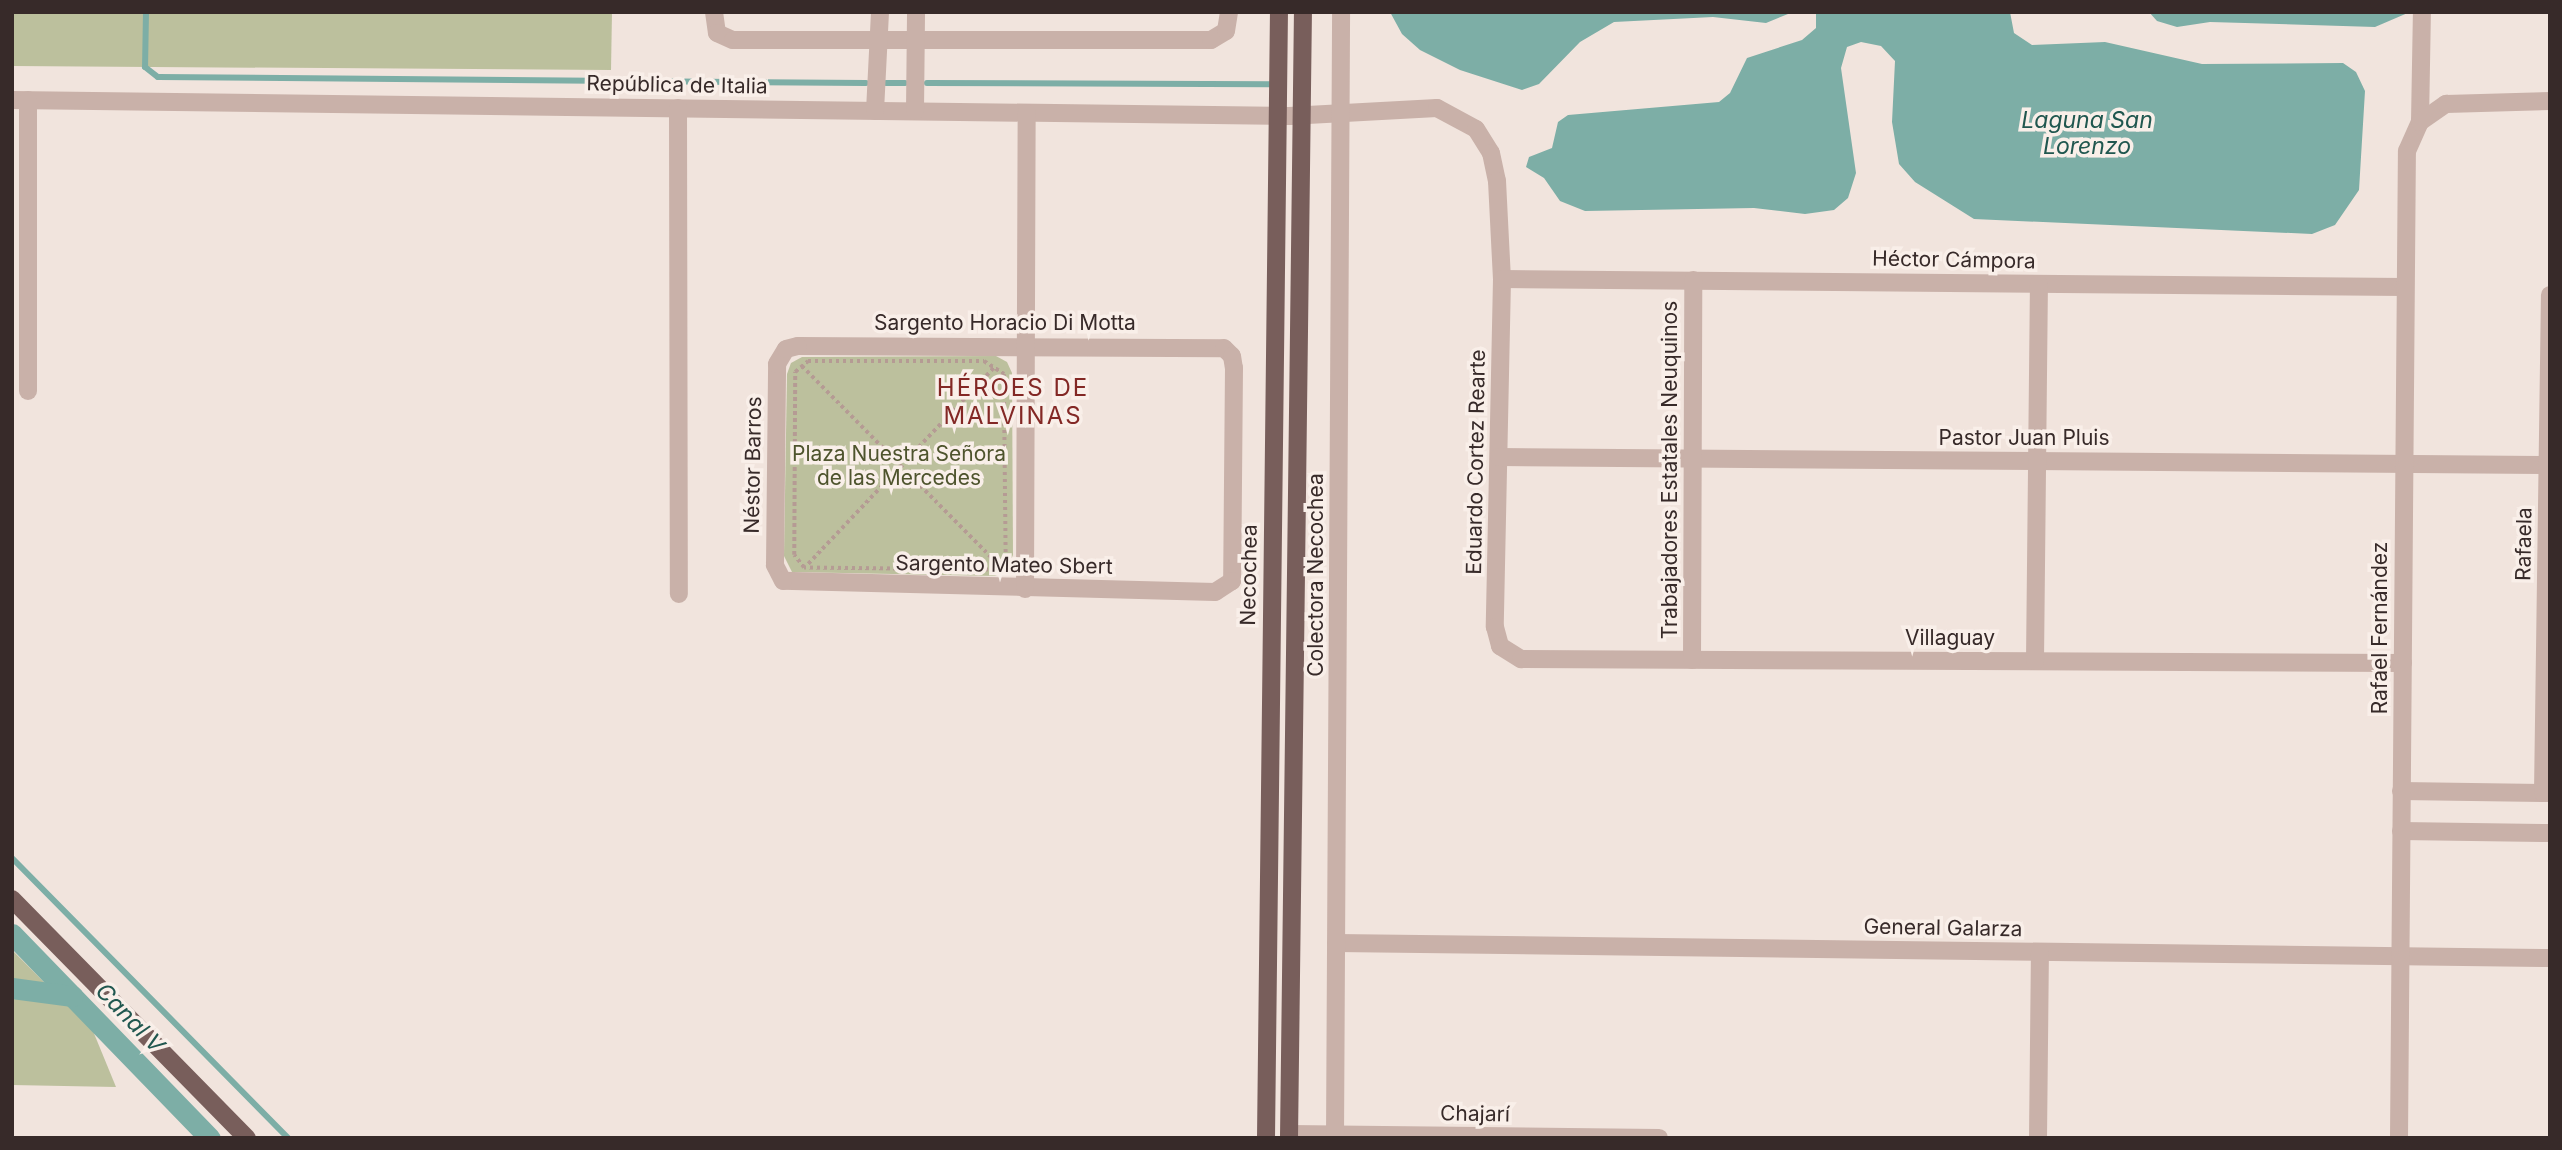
<!DOCTYPE html>
<meta charset="utf-8">
<style>
body{margin:0}
#map{position:relative;width:2562px;height:1150px;overflow:hidden;background:#f1e4dd;font-family:Inter,sans-serif}
div>[style]{position:absolute}
.green>*{inset:0;background:#bcc09d}
.water>*{inset:0;background:#7daea6}
.stream>*{height:6px;margin:-3px;padding:0 3px;transform-origin:3px;border-radius:3px;background:#7daea6}
.canal>*{height:21px;margin:-10.5px;padding:0 10.5px;transform-origin:10.5px;border-radius:10.5px;background:#7daea6}
.path>*{height:3.5px;margin-top:-1.75px;transform-origin:0;background:repeating-linear-gradient(90deg,#b59b94 0 3.5px,transparent 0 7px)}
.minor>*{height:18px;margin:-9px;padding:0 9px;transform-origin:9px;border-radius:9px;background:#c9b1a9}
.major>*{height:18px;margin:-9px;padding:0 9px;transform-origin:9px;border-radius:9px;background:#785e5b}
span{translate:-50% -50%;white-space:nowrap;text-align:center;line-height:1.15;-webkit-text-stroke:7px #f9efe9;paint-order:stroke}
.street-label{font-size:21px;color:#372a29}
.park-label{font-size:21px;color:#4e542d}
.water-label{font-size:23px;color:#20574f;font-style:italic}
.quarter-label{font-size:24px;color:#832825;letter-spacing:2px}
.frame{position:absolute;inset:0;border:14px solid #372a29;pointer-events:none}
</style>
<div id="map">
<div class="green">
<div style="clip-path:polygon(12px 12px,612px 12px,611px 70px,12px 66px)"></div>
<div style="clip-path:polygon(996px 356px,1007px 362px,1012px 373px,1013px 555px,1006px 571px,995px 576px,792px 572px,784px 556px,787px 374px,791px 363px,802px 357px)"></div>
<div style="clip-path:polygon(12px 950px,93px 1031px,116px 1087px,12px 1085px)"></div>
</div>
<div class="water">
<div style="clip-path:polygon(1390px 12px,1793px 12px,1766px 23px,1713px 17px,1614px 22px,1580px 42px,1539px 84px,1522px 90px,1460px 70px,1420px 50px,1402px 34px)"></div>
<div style="clip-path:polygon(1816px 12px,2010px 12px,2014px 33px,2032px 45px,2105px 42px,2202px 64px,2343px 63px,2356px 72px,2365px 91px,2359px 190px,2335px 225px,2312px 234px,1974px 219px,1915px 182px,1899px 164px,1892px 122px,1895px 61px,1881px 46px,1861px 42px,1847px 47px,1841px 68px,1856px 173px,1848px 198px,1834px 210px,1805px 214px,1754px 208px,1585px 211px,1560px 201px,1544px 178px,1526px 167px,1529px 157px,1552px 148px,1558px 122px,1568px 115px,1719px 102px,1730px 93px,1747px 58px,1802px 40px,1816px 28px)"></div>
<div style="clip-path:polygon(2149px 12px,2410px 12px,2375px 27px,2210px 22px,2177px 27px,2157px 21px)"></div>
</div>
<div class="stream">
<div style="left:146px;top:12px;width:55px;rotate:91deg"></div>
<div style="left:145px;top:67px;width:16px;rotate:38deg"></div>
<div style="left:158px;top:77px;width:708px;rotate:0.49deg"></div>
<div style="left:886px;top:83px;width:19px"></div>
<div style="left:927px;top:83px;width:344px;rotate:0.2deg"></div>
<div style="left:12px;top:858px;width:393px;rotate:45.4deg"></div>
</div>
<div class="canal">
<div style="left:12px;top:934px;width:284px;rotate:45.9deg"></div>
<div style="left:12px;top:988px;width:61px;rotate:7.6deg"></div>
</div>
<div class="path">
<div style="left:808px;top:361px;width:176px"></div>
<div style="left:984px;top:361px;width:24px;rotate:33deg"></div>
<div style="left:1004px;top:374px;width:187px;rotate:89.4deg"></div>
<div style="left:1006px;top:561px;width:14px;rotate:141deg"></div>
<div style="left:995px;top:570px;width:191px;rotate:-179.4deg"></div>
<div style="left:804px;top:568px;width:16px;rotate:-128deg"></div>
<div style="left:794px;top:555px;width:183px;rotate:-89.7deg"></div>
<div style="left:795px;top:372px;width:17px;rotate:-40deg"></div>
<div style="left:802px;top:366px;width:281px;rotate:45.3deg"></div>
<div style="left:808px;top:564px;width:271px;rotate:-46.6deg"></div>
</div>
<div class="minor">
<div style="left:714px;top:12px;width:21px;rotate:82deg"></div>
<div style="left:717px;top:33px;width:17px;rotate:24deg"></div>
<div style="left:733px;top:40px;width:478px"></div>
<div style="left:1211px;top:40px;width:17px;rotate:-31deg"></div>
<div style="left:1226px;top:31px;width:19px;rotate:-81deg"></div>
<div style="left:12px;top:100px;width:1277px;rotate:0.72deg"></div>
<div style="left:1289px;top:116px;width:148px;rotate:-3.1deg"></div>
<div style="left:1437px;top:108px;width:44px;rotate:28.3deg"></div>
<div style="left:1476px;top:129px;width:28px;rotate:58deg"></div>
<div style="left:1491px;top:153px;width:29px;rotate:78deg"></div>
<div style="left:1497px;top:181px;width:98px;rotate:87.1deg"></div>
<div style="left:1502px;top:279px;width:348px;rotate:91.2deg"></div>
<div style="left:1495px;top:627px;width:20px;rotate:75deg"></div>
<div style="left:1500px;top:646px;width:25px;rotate:32deg"></div>
<div style="left:1521px;top:659px;width:882px;rotate:0.26deg"></div>
<div style="left:28px;top:100px;width:291px;rotate:90deg"></div>
<div style="left:678px;top:108px;width:486px;rotate:89.9deg"></div>
<div style="left:875px;top:111px;width:99px;rotate:-87.1deg"></div>
<div style="left:915px;top:111px;width:99px;rotate:-89.4deg"></div>
<div style="left:2420px;top:122px;width:110px;rotate:-89deg"></div>
<div style="left:1502px;top:279px;width:903px;rotate:0.51deg"></div>
<div style="left:798px;top:346px;width:426px;rotate:0.3deg"></div>
<div style="left:1224px;top:348px;width:11px;rotate:45deg"></div>
<div style="left:1232px;top:356px;width:12px;rotate:81deg"></div>
<div style="left:1234px;top:368px;width:213px;rotate:90.5deg"></div>
<div style="left:1232px;top:581px;width:20px;rotate:147deg"></div>
<div style="left:1215px;top:592px;width:432px;rotate:-178.5deg"></div>
<div style="left:783px;top:581px;width:18px;rotate:-117deg"></div>
<div style="left:775px;top:565px;width:201px;rotate:-89.4deg"></div>
<div style="left:777px;top:364px;width:17px;rotate:-59deg"></div>
<div style="left:786px;top:349px;width:12px;rotate:-14deg"></div>
<div style="left:1499px;top:457px;width:1051px;rotate:0.44deg"></div>
<div style="left:1025px;top:589px;width:476px;rotate:-89.8deg"></div>
<div style="left:1692px;top:660px;width:380px;rotate:-89.8deg"></div>
<div style="left:2035px;top:661px;width:377px;rotate:-89.4deg"></div>
<div style="left:2401px;top:791px;width:149px;rotate:0.8deg"></div>
<div style="left:2543px;top:793px;width:498px;rotate:-89.2deg"></div>
<div style="left:2401px;top:831px;width:149px;rotate:0.8deg"></div>
<div style="left:1336px;top:943px;width:1214px;rotate:0.71deg"></div>
<div style="left:1289px;top:1134px;width:370px;rotate:0.6deg"></div>
<div style="left:1335px;top:1138px;width:1126px;rotate:-89.69deg"></div>
<div style="left:2038px;top:1138px;width:186px;rotate:-89.4deg"></div>
<div style="left:2399px;top:1138px;width:987px;rotate:-89.54deg"></div>
<div style="left:2407px;top:151px;width:32px;rotate:-66deg"></div>
<div style="left:2420px;top:122px;width:32px;rotate:-35deg"></div>
<div style="left:2446px;top:104px;width:104px;rotate:-1.7deg"></div>
</div>
<div class="major">
<div style="left:12px;top:899px;width:335px;rotate:45.5deg"></div>
<div style="left:1266px;top:1138px;width:1126px;rotate:-89.34deg"></div>
<div style="left:1289px;top:1138px;width:1126px;rotate:-89.29deg"></div>
</div>
<div class="street-label">
<span style="left:677px;top:85px;rotate:1deg">República de Italia</span>
<span style="left:1954px;top:260px;rotate:1deg">Héctor Cámpora</span>
<span style="left:1005px;top:323px">Sargento Horacio Di Motta</span>
<span style="left:2024px;top:438px">Pastor Juan Pluis</span>
<span style="left:1476px;top:462px;rotate:-89deg">Eduardo Cortez Rearte</span>
<span style="left:753px;top:465px;rotate:-89deg">Néstor Barros</span>
<span style="left:1670px;top:470px;rotate:-90deg">Trabajadores Estatales Neuquinos</span>
<span style="left:2524px;top:544px;rotate:-89deg">Rafaela</span>
<span style="left:1004px;top:565px;rotate:1deg">Sargento Mateo Sbert</span>
<span style="left:1249px;top:575px;rotate:-89deg">Necochea</span>
<span style="left:1316px;top:575px;rotate:-90deg">Colectora Necochea</span>
<span style="left:2380px;top:628px;rotate:-90deg">Rafael Fernández</span>
<span style="left:1950px;top:638px">Villaguay</span>
<span style="left:1943px;top:928px;rotate:1deg">General Galarza</span>
<span style="left:1475px;top:1114px;rotate:1deg">Chajarí</span>
</div>
<div class="park-label">
<span style="left:899px;top:466px">Plaza Nuestra Señora<br>de las Mercedes</span>
</div>
<div class="water-label">
<span style="left:2087px;top:133px">Laguna San<br>Lorenzo</span>
<span style="left:130px;top:1018px;rotate:46deg">Canal V</span>
</div>
<div class="quarter-label">
<span style="left:1013px;top:402px">HÉROES DE<br>MALVINAS</span>
</div>
<div class="frame"></div>
</div>
